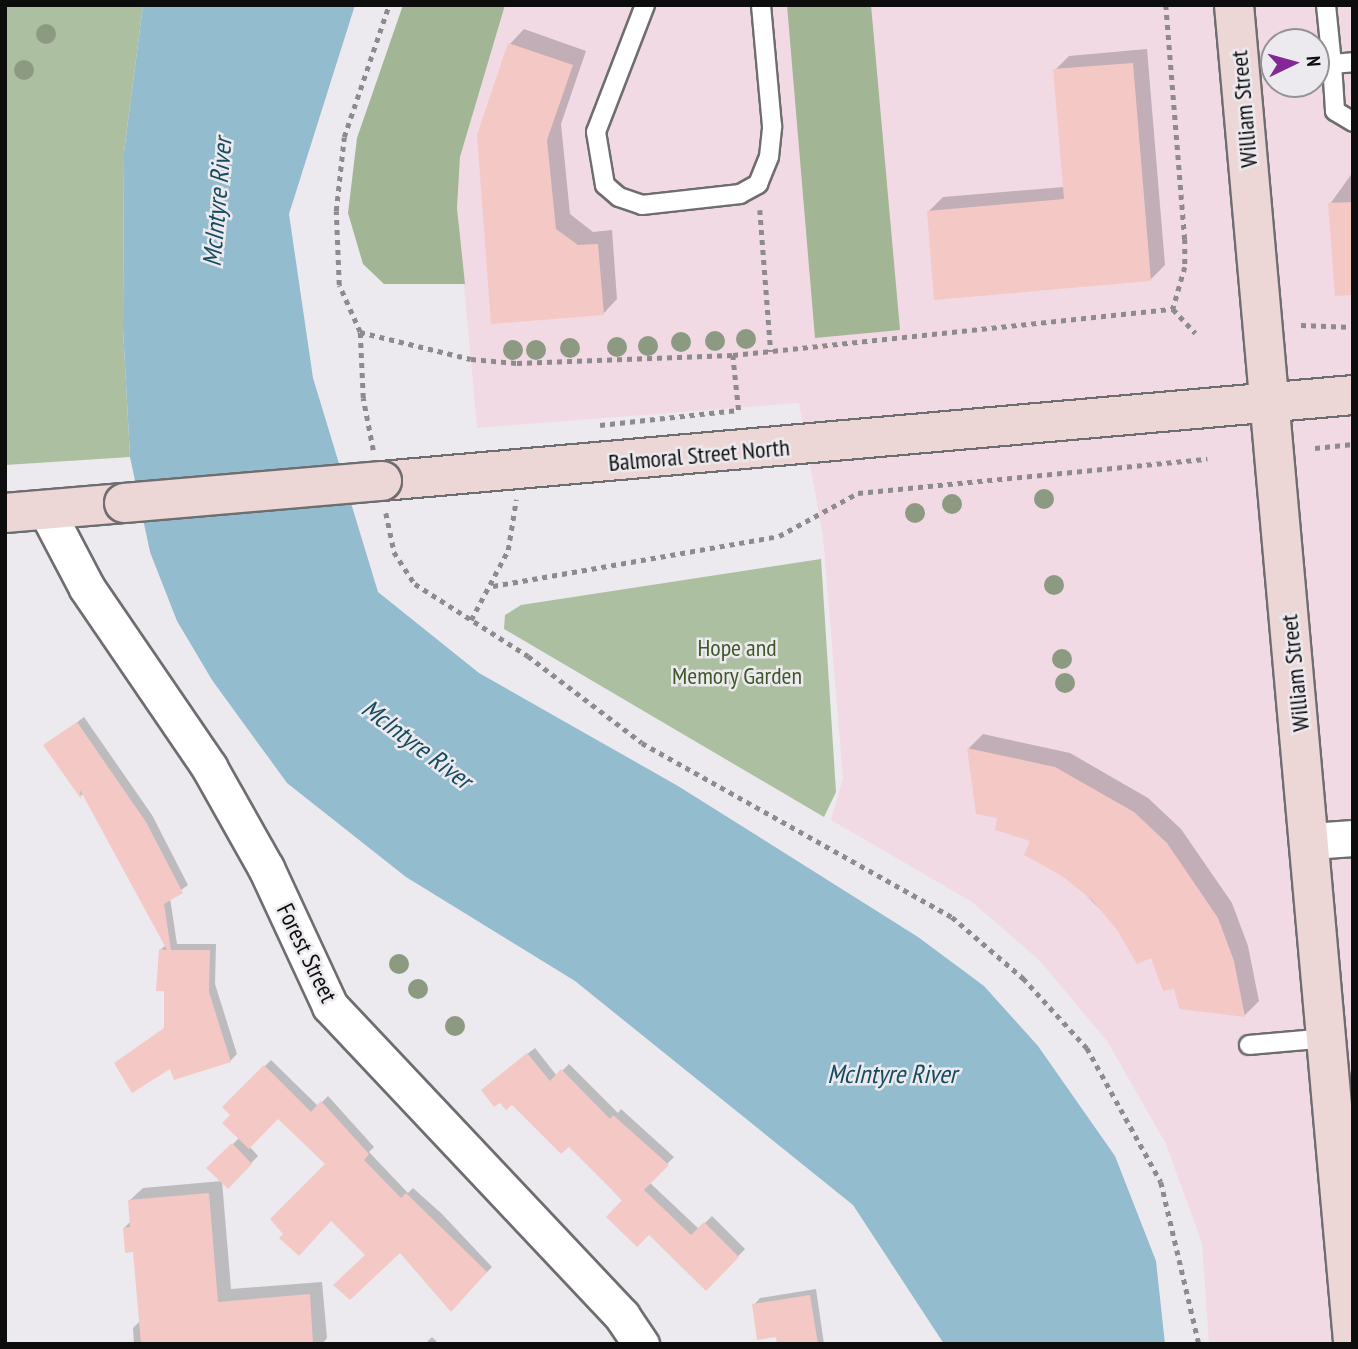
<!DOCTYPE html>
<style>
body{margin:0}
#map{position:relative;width:1358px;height:1349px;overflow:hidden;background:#eceaee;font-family:"PT Sans Narrow",sans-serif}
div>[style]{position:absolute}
.commercial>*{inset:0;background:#f2dae5}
.green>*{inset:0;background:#acbfa0}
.forest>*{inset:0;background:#a2b595}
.water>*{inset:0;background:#93bcce}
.shadow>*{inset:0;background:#0003}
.building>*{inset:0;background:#f4c9c5}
.path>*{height:4.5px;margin-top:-2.25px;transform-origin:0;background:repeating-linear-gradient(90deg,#8d8b8e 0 5px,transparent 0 10px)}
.roads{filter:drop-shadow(2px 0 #6e6d70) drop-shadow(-2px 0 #6e6d70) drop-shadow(0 2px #6e6d70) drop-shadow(0 -2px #6e6d70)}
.lane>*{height:18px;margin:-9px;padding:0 9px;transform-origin:9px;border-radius:9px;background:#fff}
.street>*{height:35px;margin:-17.5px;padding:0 17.5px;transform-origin:17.5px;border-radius:17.5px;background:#fff}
.secondary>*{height:38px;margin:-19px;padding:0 19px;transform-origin:19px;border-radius:19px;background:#edd6d6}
.bridges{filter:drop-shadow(2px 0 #6e6d70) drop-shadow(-2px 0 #6e6d70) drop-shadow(0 2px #6e6d70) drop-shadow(0 -2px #6e6d70)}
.secondary-bridge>*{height:38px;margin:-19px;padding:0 19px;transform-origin:19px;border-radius:19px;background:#edd6d6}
.trees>*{width:20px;height:20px;margin:-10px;border-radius:50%;background:#8c9a81}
span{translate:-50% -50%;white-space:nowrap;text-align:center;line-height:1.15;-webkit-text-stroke:5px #eceaee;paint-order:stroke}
.street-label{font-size:24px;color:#0e0d0e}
.park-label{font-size:24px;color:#3e5828}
.water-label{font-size:26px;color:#154c60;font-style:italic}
.frame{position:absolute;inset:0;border:7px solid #0e0d0e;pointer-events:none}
.north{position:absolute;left:1260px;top:28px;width:70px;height:70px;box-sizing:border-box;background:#eceaee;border:2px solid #939294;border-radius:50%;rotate:85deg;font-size:19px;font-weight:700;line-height:28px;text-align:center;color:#0e0d0e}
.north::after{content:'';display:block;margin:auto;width:24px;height:32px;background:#832894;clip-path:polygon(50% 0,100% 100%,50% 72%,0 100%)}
</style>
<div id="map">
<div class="commercial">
<div style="clip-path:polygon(evenodd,505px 5px,1353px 5px,1353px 1344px,1209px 1344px,1202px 1243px,1166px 1144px,1107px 1041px,1039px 960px,972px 902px,831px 820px,843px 778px,823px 536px,799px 403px,477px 428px,457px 208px,460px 157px,505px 5px,1274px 42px,1316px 42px,1316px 84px,1274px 84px,1274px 42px)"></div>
</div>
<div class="green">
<div style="clip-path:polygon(5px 5px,143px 5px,124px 152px,123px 328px,130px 457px,5px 465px)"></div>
<div style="clip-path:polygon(821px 559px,836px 792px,824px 817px,504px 629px,505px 615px,521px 605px)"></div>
</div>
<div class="forest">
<div style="clip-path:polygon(403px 5px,505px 5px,460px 157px,457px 208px,465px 284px,384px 284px,363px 264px,348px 213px,357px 138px)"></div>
<div style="clip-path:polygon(787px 5px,871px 5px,900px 330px,815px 338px)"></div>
</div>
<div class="water">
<div style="clip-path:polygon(143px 5px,355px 5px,289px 214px,313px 378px,378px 592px,479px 673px,678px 786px,918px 937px,984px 986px,1038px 1046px,1115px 1156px,1156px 1261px,1165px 1344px,944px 1344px,853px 1205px,575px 981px,406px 877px,287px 783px,212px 680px,177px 621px,150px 552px,130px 457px,123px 328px,124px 152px)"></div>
</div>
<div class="shadow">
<div style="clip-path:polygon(524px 29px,586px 51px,561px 124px,570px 214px,593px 232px,612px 230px,617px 299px,603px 314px,493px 322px,510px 44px)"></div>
<div style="clip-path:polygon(1147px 49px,1165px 265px,1151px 279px,928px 212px,943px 197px,1064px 187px,1055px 70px,1069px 56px)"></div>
<div style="clip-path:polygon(1353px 172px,1353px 282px,1330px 204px)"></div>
<div style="clip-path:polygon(84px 717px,152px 815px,188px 885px,170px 898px,177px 944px,216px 944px,215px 984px,237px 1054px,230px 1061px,171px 1066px,160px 950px,166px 945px,84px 793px,81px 796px,46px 746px)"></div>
<div style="clip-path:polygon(983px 734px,1070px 753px,1148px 798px,1181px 829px,1232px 903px,1248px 946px,1259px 1001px,1245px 1015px,1119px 929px,1032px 839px,999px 817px,978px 813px,969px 748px)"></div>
<div style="clip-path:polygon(535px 1048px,557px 1076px,569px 1064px,618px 1113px,621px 1109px,674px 1157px,649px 1182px,699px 1229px,712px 1216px,745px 1249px,706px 1289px,569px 1144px,490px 1083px)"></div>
<div style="clip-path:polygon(271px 1060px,318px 1106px,328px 1096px,374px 1147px,369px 1152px,408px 1193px,413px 1188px,442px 1214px,492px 1267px,451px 1309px,400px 1251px,367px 1255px,328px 1164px,278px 1116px,249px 1146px,258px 1156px,228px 1187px,222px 1181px,231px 1289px,322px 1282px,327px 1338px,322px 1344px,134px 1344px,133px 1328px,141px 1320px,135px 1250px,124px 1228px,131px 1221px,129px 1201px,143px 1188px,222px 1181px,209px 1168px,240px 1137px,233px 1115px,225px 1107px)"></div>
<div style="clip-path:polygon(816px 1289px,824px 1344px,780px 1344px,754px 1305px,760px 1298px)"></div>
<div style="clip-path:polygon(432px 1337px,439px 1344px,425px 1344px)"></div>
</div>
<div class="building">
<div style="clip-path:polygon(508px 43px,573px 65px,547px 140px,556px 229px,578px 245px,598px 244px,604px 315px,491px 324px,477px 135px)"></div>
<div style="clip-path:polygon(1133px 63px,1151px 281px,934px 300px,927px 211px,1064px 199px,1053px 69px)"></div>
<div style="clip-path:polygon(1353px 202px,1353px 295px,1335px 296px,1328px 203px)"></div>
<div style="clip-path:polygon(77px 722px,146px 822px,183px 893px,164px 904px,171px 950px,210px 950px,209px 992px,231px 1062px,174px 1080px,170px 1069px,132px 1093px,114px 1063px,164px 1028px,164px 991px,156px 991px,159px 949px,167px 950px,80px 790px,81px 799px,43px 745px)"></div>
<div style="clip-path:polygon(967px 748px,1055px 767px,1134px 812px,1167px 843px,1218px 918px,1234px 961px,1245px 1017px,1179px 1009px,1174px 989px,1163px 991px,1151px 958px,1137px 964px,1117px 930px,1092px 900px,1062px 876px,1024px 855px,1030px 841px,995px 830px,997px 818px,976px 814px)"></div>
<div style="clip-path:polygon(527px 1053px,550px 1081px,561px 1069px,610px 1119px,613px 1115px,669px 1165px,644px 1190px,691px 1235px,704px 1222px,739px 1257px,706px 1291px,649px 1235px,637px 1247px,606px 1217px,622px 1200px,569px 1147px,561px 1154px,512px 1105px,506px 1110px,500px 1103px,494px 1107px,481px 1090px)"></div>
<div style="clip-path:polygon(264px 1065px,311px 1112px,321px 1101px,369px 1154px,364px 1160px,401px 1198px,406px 1193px,487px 1272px,451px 1312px,400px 1253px,350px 1300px,333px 1285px,365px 1255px,331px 1221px,299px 1256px,279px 1238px,283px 1234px,270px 1219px,325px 1164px,278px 1119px,249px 1149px,222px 1123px,230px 1115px,222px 1107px)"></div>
<div style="clip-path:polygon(232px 1143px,252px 1164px,228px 1189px,206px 1168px)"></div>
<div style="clip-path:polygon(209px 1193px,218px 1302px,310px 1294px,313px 1344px,141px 1344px,133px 1252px,125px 1253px,123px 1228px,130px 1227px,128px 1200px)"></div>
<div style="clip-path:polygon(810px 1295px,818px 1344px,777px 1344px,776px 1337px,757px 1340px,752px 1304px)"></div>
</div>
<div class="path">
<div style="left:1166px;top:5px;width:235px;rotate:85.4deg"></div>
<div style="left:1185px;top:239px;width:28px;rotate:90deg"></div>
<div style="left:1185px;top:267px;width:44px;rotate:105.9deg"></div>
<div style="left:760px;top:210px;width:142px;rotate:85.6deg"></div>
<div style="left:1301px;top:325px;width:52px;rotate:2.2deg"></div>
<div style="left:360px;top:332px;width:114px;rotate:13.7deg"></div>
<div style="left:471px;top:359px;width:46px;rotate:5deg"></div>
<div style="left:517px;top:363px;width:216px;rotate:-2.1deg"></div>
<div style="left:733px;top:355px;width:442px;rotate:-6deg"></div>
<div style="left:1173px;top:309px;width:33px;rotate:47deg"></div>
<div style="left:733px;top:355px;width:57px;rotate:84deg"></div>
<div style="left:600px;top:425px;width:139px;rotate:-6.2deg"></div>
<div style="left:1315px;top:448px;width:38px;rotate:-6deg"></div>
<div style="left:373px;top:450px;width:53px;rotate:-100.9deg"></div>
<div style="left:363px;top:398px;width:66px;rotate:-92.6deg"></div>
<div style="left:360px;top:332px;width:51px;rotate:-114.1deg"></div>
<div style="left:339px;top:285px;width:74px;rotate:-92.3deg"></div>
<div style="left:336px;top:211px;width:74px;rotate:-83.8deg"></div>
<div style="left:344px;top:137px;width:139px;rotate:-71.2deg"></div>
<div style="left:386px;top:513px;width:40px;rotate:78deg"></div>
<div style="left:394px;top:552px;width:38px;rotate:57deg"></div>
<div style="left:415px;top:584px;width:134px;rotate:32.5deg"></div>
<div style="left:528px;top:656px;width:143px;rotate:37.3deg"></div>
<div style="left:642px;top:743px;width:355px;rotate:29.3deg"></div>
<div style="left:952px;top:917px;width:94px;rotate:40.7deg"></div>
<div style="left:1023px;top:978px;width:95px;rotate:47.6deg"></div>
<div style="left:1087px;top:1048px;width:153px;rotate:61.1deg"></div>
<div style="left:1161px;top:1182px;width:166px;rotate:76.8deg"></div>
<div style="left:493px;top:586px;width:290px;rotate:-9.9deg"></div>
<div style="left:779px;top:536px;width:90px;rotate:-28.6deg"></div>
<div style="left:858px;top:493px;width:351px;rotate:-5.6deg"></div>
<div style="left:471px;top:620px;width:79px;rotate:-62.1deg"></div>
<div style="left:508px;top:550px;width:51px;rotate:-80.9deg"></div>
</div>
<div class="roads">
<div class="lane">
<div style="left:645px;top:5px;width:136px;rotate:111.1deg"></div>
<div style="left:596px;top:132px;width:54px;rotate:80.4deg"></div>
<div style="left:605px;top:185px;width:18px;rotate:41deg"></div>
<div style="left:619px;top:197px;width:24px;rotate:19deg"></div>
<div style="left:642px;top:205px;width:99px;rotate:-6.4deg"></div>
<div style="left:740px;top:194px;width:21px;rotate:-29deg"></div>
<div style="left:758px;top:184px;width:29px;rotate:-68deg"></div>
<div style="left:769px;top:157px;width:31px;rotate:-84deg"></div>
<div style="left:772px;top:126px;width:121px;rotate:-95.2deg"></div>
<div style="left:1326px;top:5px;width:59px;rotate:84.2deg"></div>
<div style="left:1332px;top:64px;width:21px;rotate:-5deg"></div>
<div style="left:1332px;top:64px;width:47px;rotate:86.3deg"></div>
<div style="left:1335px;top:111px;width:21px;rotate:31deg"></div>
<div style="left:1249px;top:1045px;width:79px;rotate:-5.1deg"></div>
</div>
<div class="street">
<div style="left:46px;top:510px;width:88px;rotate:62.3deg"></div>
<div style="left:87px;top:588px;width:217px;rotate:55.7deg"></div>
<div style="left:209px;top:767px;width:116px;rotate:60.6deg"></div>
<div style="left:266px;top:868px;width:152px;rotate:65.1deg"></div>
<div style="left:330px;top:1006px;width:426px;rotate:46.7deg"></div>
<div style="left:622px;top:1316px;width:34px;rotate:56deg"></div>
<div style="left:1311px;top:841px;width:42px;rotate:-4.1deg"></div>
</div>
<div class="secondary">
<div style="left:1234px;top:5px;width:1342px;rotate:84.91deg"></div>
<div style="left:382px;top:481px;width:975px;rotate:-5.06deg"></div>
<div style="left:5px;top:513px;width:119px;rotate:-4.8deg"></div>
</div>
</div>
<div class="bridges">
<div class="secondary-bridge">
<div style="left:124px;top:503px;width:259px;rotate:-4.9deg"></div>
</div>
</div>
<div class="trees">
<div style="left:46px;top:34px"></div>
<div style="left:24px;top:70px"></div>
<div style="left:746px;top:339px"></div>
<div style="left:715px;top:341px"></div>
<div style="left:681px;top:342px"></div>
<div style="left:648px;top:346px"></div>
<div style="left:617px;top:347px"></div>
<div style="left:570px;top:348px"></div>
<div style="left:513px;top:350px"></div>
<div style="left:536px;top:350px"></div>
<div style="left:1044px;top:499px"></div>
<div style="left:952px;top:504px"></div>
<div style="left:915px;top:513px"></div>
<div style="left:1054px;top:585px"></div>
<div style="left:1062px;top:659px"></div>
<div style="left:1065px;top:683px"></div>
<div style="left:399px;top:964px"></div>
<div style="left:418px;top:989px"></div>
<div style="left:455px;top:1026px"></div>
</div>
<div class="street-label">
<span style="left:1244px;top:109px;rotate:-95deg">William Street</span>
<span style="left:699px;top:455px;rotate:-5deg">Balmoral Street North</span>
<span style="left:1295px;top:673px;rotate:-96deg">William Street</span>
<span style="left:307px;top:953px;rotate:64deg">Forest Street</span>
</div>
<div class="park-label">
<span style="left:737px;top:662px">Hope and<br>Memory Garden</span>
</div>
<div class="water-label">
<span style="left:217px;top:202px;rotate:-85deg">McIntyre River</span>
<span style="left:417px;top:744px;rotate:37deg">McIntyre River</span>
<span style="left:892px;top:1074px">McIntyre River</span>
</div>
<div class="frame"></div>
<div class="north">N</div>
</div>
